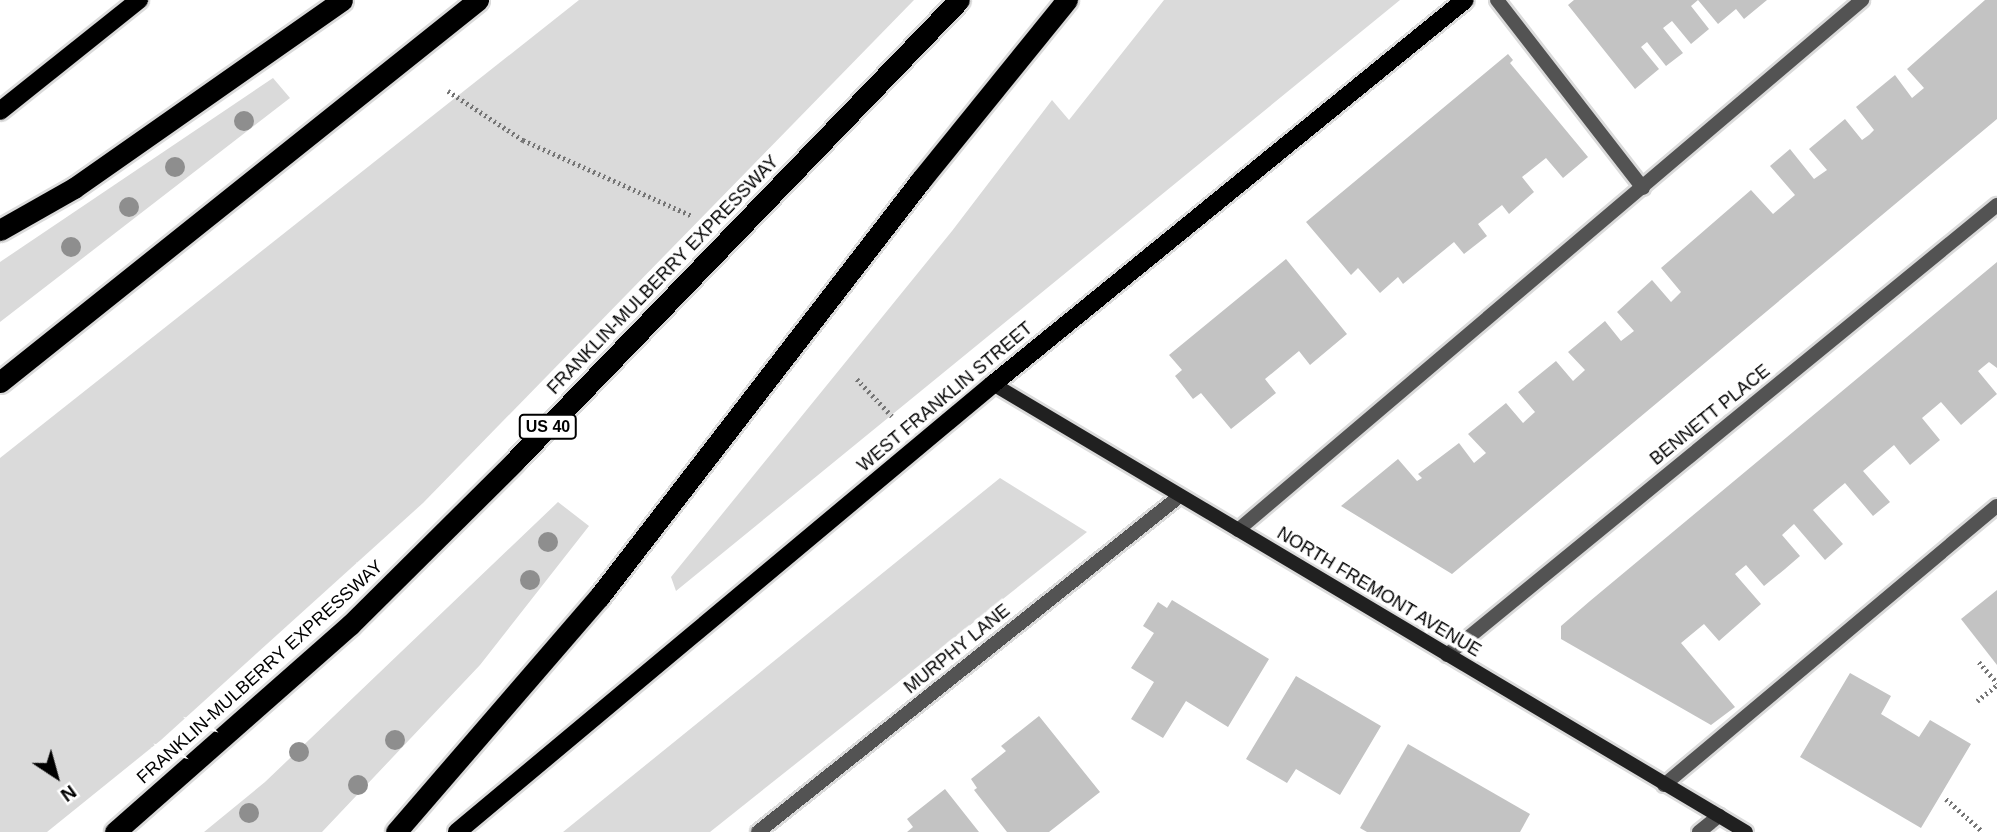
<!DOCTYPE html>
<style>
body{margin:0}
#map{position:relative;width:1997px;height:832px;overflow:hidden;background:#fff;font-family:Helvetica,sans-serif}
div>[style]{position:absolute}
.green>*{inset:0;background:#dadada}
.building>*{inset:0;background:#c3c3c3}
.path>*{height:4.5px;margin-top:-2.25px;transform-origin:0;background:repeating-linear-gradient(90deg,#757575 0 2px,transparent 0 5.5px)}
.roads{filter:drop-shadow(2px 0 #dbdbdb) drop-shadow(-2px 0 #dbdbdb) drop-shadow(0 2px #dbdbdb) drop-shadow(0 -2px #dbdbdb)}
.service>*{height:14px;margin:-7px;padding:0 7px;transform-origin:7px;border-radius:7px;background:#535353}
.minor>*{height:14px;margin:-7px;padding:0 7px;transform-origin:7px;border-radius:7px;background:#535353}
.secondary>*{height:14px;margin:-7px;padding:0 7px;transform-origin:7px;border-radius:7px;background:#202020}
.primary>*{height:18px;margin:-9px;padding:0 9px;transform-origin:9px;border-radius:9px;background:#000}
.motorway>*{height:21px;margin:-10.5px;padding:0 10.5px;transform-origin:10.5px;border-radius:10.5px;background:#000}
.trees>*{width:20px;height:20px;margin:-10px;border-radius:50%;background:#8e8e8e}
span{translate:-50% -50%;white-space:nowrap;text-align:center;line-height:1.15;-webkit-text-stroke:7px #fff;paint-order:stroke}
.shield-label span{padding:2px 5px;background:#fff;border:2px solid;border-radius:5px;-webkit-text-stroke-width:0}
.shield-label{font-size:16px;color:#000;font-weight:700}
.street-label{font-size:18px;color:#000}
.north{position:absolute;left:21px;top:741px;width:70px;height:70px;-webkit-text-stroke:5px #fff;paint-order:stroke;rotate:144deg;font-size:19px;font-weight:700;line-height:28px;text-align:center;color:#000}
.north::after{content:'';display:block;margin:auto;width:24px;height:32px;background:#000;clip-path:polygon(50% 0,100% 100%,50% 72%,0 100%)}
</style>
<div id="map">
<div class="green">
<div style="clip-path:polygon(579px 0,914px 0,423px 503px,161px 740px,47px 832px,0 832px,0 458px)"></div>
<div style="clip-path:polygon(1164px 0,1400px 0,676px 591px,671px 577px,952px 231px,1052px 100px,1069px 120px)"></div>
<div style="clip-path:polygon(273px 78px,290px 98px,0 322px,0 262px)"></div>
<div style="clip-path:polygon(1000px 478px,1087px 532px,710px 832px,563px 832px)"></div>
<div style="clip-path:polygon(558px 502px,589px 526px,480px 665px,322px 832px,204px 832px,265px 782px)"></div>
</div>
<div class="building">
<div style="clip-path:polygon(1574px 0,1767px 0,1744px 19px,1736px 9px,1718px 24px,1698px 0,1691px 6px,1709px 29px,1691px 44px,1672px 21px,1663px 28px,1683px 53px,1666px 66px,1647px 42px,1641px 47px,1659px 69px,1635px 89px,1568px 5px)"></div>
<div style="clip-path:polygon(1985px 0,1997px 0,1997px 119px,1452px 574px,1341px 506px,1398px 459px,1417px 481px,1422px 478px,1418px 474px,1459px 443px,1474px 463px,1486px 453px,1468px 434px,1506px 403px,1523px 423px,1535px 412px,1518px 392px,1556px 361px,1573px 381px,1585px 370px,1568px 352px,1605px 321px,1621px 341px,1634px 331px,1617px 312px,1652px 280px,1671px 302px,1681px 292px,1661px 268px,1751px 190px,1773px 214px,1795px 195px,1770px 166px,1790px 149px,1814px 179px,1827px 170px,1809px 149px,1845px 119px,1862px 140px,1869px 135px,1874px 130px,1856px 107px,1895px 75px,1912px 98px,1924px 88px,1907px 69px)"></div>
<div style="clip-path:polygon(1508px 54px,1513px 60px,1510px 63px,1588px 157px,1563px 178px,1546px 158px,1522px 177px,1534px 192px,1509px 214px,1502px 205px,1478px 224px,1487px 236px,1464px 254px,1454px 242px,1403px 284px,1398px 277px,1380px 293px,1358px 268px,1351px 275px,1306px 222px)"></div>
<div style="clip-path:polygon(1286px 259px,1347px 334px,1310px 365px,1299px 351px,1265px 379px,1276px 393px,1231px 429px,1201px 393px,1193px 399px,1175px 376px,1182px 370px,1169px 355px)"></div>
<div style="clip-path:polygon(1997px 262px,1997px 368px,1989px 362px,1978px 371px,1997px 394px,1961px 425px,1941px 402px,1922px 418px,1940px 440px,1910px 465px,1894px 445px,1863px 471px,1890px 502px,1873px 516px,1845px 483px,1813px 510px,1843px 544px,1825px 560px,1794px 524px,1782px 535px,1800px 556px,1785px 569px,1764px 586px,1746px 565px,1735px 574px,1761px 604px,1719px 641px,1704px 624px,1681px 643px,1735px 707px,1711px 725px,1561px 639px,1561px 626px,1590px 601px)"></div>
<div style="clip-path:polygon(1997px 590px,1997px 665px,1961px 619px)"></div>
<div style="clip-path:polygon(1172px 600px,1269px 659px,1228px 727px,1186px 701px,1163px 738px,1131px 719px,1154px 682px,1131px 668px,1154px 633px,1143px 626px,1158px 602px,1167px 608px)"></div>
<div style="clip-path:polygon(1850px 673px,1891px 696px,1881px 714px,1919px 737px,1930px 720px,1971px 744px,1921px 828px,1800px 757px)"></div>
<div style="clip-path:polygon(1296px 676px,1381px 726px,1340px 795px,1296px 769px,1287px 783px,1246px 759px)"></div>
<div style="clip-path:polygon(1039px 716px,1100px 792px,1049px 832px,1007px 832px,974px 790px,977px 788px,971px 779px,1006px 751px,1001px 746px)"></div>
<div style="clip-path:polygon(1408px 744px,1530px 814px,1520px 832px,1367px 832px,1360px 828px)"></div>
<div style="clip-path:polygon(945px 789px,979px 832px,907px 832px,913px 827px,907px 819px)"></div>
</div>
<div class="path">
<div style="left:448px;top:91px;width:90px;rotate:33.2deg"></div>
<div style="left:523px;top:140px;width:185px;rotate:24.2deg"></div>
<div style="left:857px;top:379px;width:51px;rotate:46.6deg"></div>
<div style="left:1979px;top:662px;width:28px;rotate:49deg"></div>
<div style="left:1977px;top:701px;width:26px;rotate:-39deg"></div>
<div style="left:1946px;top:799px;width:48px;rotate:41.6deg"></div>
</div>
<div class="roads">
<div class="service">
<div style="left:1497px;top:0;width:238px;rotate:52.2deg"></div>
<div style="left:1238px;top:530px;width:819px;rotate:-40.34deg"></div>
<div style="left:1664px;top:785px;width:434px;rotate:-40deg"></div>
</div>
<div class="minor">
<div style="left:1447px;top:655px;width:711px;rotate:-39.29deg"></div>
<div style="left:758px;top:832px;width:539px;rotate:-38.53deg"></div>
<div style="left:1699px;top:832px;width:26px;rotate:-39deg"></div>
</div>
<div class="secondary">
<div style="left:993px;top:384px;width:876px;rotate:30.75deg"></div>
</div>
<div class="primary">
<div style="left:0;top:111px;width:178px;rotate:-38.6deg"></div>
<div style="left:457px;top:832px;width:699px;rotate:-39.89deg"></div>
<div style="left:993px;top:384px;width:608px;rotate:-39.13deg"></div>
</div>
<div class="motorway">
<div style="left:0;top:230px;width:85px;rotate:-29.6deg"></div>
<div style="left:74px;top:188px;width:327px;rotate:-35deg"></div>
<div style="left:0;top:382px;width:612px;rotate:-38.63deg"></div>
<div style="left:115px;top:832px;width:313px;rotate:-41.4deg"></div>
<div style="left:350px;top:625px;width:231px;rotate:-44.8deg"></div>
<div style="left:514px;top:462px;width:641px;rotate:-46.07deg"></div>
<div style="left:396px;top:832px;width:311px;rotate:-49.2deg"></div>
<div style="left:599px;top:597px;width:527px;rotate:-52.33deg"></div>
<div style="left:921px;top:180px;width:232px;rotate:-51deg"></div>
</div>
</div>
<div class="trees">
<div style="left:244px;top:121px"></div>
<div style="left:175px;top:167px"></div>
<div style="left:129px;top:207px"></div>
<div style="left:71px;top:247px"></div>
<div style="left:548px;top:542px"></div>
<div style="left:530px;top:580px"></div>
<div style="left:395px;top:740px"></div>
<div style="left:299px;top:752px"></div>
<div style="left:358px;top:785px"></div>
<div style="left:249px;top:813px"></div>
</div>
<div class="shield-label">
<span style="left:548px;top:427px">US 40</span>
</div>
<div class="street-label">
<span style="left:663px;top:275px;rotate:-46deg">FRANKLIN-MULBERRY EXPRESSWAY</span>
<span style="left:945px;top:397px;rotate:-40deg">WEST FRANKLIN STREET</span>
<span style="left:1710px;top:415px;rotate:-39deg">BENNETT PLACE</span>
<span style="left:1379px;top:592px;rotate:31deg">NORTH FREMONT AVENUE</span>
<span style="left:957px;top:649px;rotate:-39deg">MURPHY LANE</span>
<span style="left:260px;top:672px;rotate:-42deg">FRANKLIN-MULBERRY EXPRESSWAY</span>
</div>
<div class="north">N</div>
</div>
